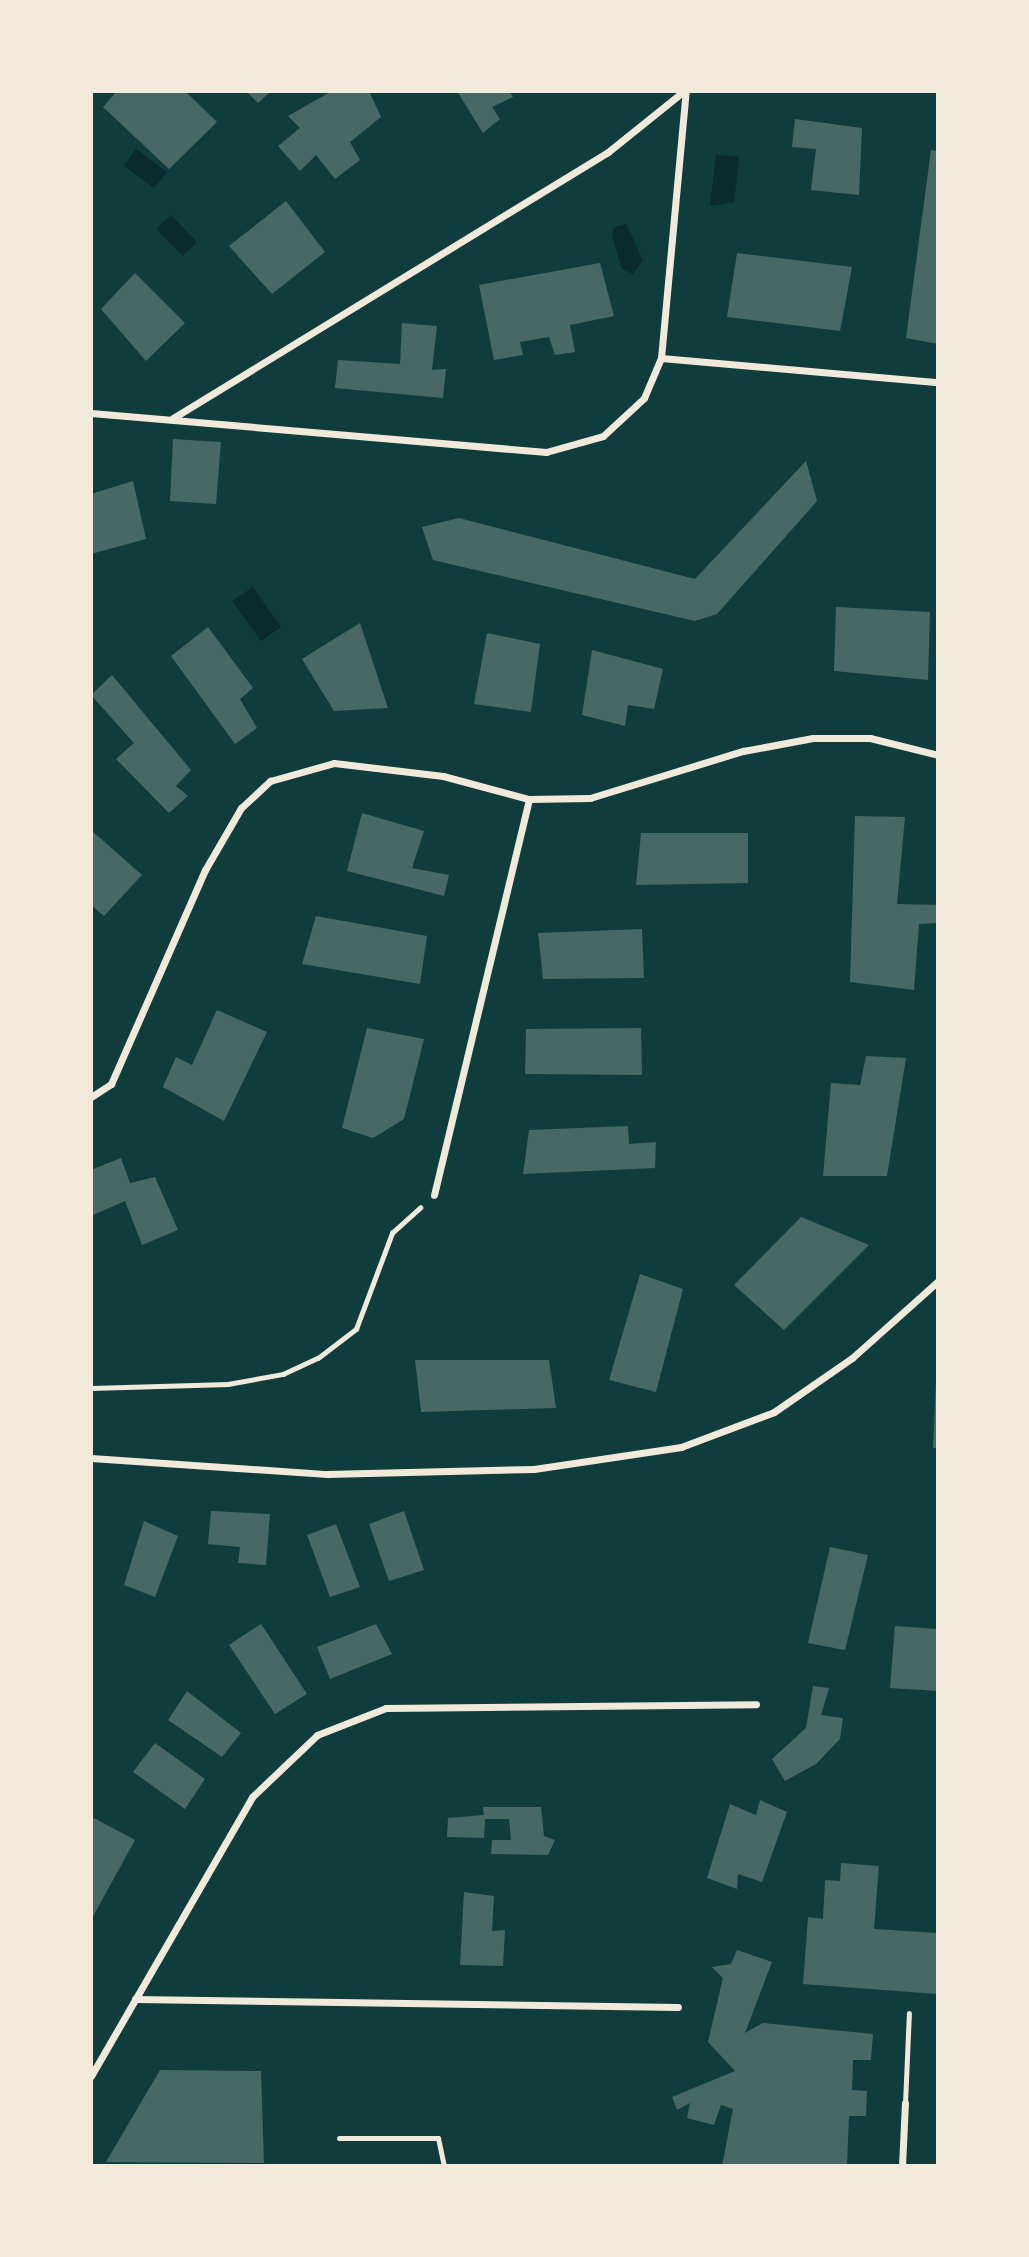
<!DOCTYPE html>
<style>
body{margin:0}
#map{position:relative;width:1029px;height:2257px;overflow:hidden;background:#0f3d3e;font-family:"Golos Text",sans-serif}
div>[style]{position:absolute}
.water>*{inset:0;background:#0a2a2b}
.building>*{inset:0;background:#486865}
.path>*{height:4.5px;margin:-2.25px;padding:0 2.25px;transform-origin:2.25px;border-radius:2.25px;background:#f1e9da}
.service>*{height:5px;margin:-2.5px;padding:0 2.5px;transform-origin:2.5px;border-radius:2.5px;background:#f1e9da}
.minor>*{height:7px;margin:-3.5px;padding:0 3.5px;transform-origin:3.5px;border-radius:3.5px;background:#f1e9da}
span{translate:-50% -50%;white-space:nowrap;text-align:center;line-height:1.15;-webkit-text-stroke:7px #f1e9da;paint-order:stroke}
.frame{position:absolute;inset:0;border:93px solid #f1e9da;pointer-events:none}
</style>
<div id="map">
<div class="water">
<div style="clip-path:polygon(136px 149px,167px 172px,154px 188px,124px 166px)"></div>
<div style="clip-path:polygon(716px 155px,739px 157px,734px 202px,710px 206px)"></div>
<div style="clip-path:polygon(171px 215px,197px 242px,183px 256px,156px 229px)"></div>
<div style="clip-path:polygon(626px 224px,643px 260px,633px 274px,622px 269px,612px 236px,614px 227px)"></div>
<div style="clip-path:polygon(253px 587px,281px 627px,261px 641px,232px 601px)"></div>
</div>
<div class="building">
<div style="clip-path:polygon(117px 91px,185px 91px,217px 122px,169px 169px,103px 107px)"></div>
<div style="clip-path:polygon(246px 91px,271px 91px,258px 103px)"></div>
<div style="clip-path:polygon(332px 91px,369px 91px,381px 117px,350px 142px,360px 160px,335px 179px,316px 155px,300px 171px,278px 146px,300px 128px,288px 116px)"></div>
<div style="clip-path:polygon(457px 91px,509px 91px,513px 97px,492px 107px,500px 119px,483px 133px)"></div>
<div style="clip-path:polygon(795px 119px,862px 128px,859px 195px,811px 190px,816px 149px,792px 147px)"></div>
<div style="clip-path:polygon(931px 150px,938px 151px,938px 344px,906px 338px)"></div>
<div style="clip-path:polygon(286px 201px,325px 252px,272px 294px,229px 246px)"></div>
<div style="clip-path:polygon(737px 253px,852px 267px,840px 331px,727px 317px)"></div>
<div style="clip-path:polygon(600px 263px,614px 316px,570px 325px,575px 352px,555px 355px,549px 337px,520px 342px,523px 355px,494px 360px,479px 285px)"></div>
<div style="clip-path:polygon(135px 273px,185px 323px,146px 361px,101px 309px)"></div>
<div style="clip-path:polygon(402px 323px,437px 326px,432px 370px,446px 369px,443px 398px,335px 388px,338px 360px,400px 364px)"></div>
<div style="clip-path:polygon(173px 439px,221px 442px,216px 504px,170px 501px)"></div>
<div style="clip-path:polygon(806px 461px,817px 501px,717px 614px,695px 621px,433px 560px,422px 527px,459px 518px,695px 579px)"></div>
<div style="clip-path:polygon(133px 481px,146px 539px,91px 554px,91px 494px)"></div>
<div style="clip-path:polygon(836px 607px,930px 612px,928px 680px,834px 671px)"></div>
<div style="clip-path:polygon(360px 623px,388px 708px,334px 711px,302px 659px)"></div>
<div style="clip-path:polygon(208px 627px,253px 688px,240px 699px,257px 728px,235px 744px,171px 656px)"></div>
<div style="clip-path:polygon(487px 633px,540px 644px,531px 712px,474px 704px)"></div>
<div style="clip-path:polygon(592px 650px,663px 669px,654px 709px,628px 705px,625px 726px,582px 715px)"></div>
<div style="clip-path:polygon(112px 675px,191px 770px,176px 786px,188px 796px,169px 813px,116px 759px,134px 743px,91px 695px)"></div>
<div style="clip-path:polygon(362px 813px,424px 831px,412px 868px,449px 875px,444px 896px,347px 871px)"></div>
<div style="clip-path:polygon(855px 816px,905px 817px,897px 904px,938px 905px,938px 923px,919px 924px,914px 990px,850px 982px)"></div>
<div style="clip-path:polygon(91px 830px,142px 875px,104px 916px,91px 905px)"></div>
<div style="clip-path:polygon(641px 833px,748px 833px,748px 883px,636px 885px)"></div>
<div style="clip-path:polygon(316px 916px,427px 936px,420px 984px,302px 964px)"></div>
<div style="clip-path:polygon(642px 929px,644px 978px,543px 979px,538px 933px)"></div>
<div style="clip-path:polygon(217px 1010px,267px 1032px,224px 1121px,163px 1087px,176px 1057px,192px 1065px)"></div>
<div style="clip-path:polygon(367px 1028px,424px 1039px,404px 1119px,373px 1138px,342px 1128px)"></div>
<div style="clip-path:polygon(641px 1028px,642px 1075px,525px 1074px,526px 1029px)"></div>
<div style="clip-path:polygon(866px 1056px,906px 1058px,887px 1176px,823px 1176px,831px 1083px,860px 1085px)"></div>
<div style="clip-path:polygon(628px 1126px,629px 1144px,656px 1142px,655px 1168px,523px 1174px,529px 1130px)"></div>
<div style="clip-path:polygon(121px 1158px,130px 1183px,155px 1177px,178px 1230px,142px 1245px,125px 1201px,91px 1216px,91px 1170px)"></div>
<div style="clip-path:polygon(801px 1217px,869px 1245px,784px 1330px,734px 1285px)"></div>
<div style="clip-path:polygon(640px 1274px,683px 1289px,656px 1392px,609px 1380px)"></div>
<div style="clip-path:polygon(415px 1360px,549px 1360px,556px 1408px,421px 1412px)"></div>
<div style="clip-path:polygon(936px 1380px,938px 1380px,938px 1448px,933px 1448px)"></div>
<div style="clip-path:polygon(211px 1511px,270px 1514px,266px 1565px,238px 1563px,240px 1547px,208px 1544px)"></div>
<div style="clip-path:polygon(404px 1511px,424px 1570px,389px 1581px,369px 1524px)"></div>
<div style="clip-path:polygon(144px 1521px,178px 1536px,155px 1597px,124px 1585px)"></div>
<div style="clip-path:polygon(336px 1524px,360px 1587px,330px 1597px,307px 1535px)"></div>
<div style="clip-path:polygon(830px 1547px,868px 1555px,845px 1650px,808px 1643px)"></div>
<div style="clip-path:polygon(261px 1624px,307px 1694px,275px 1714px,229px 1645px)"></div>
<div style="clip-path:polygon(376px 1624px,392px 1654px,330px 1679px,317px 1647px)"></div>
<div style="clip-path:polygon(895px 1626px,938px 1629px,938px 1691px,890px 1688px)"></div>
<div style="clip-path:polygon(813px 1686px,829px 1688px,821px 1715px,843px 1718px,840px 1739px,816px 1764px,785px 1781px,772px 1759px,806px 1728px)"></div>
<div style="clip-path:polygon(187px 1691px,241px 1733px,222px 1757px,168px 1720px)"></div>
<div style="clip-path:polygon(155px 1743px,205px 1779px,185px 1809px,133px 1772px)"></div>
<div style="clip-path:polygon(760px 1800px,787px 1812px,762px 1882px,738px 1874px,737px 1889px,707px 1878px,730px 1804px,756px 1815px)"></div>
<div style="clip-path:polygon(483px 1807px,541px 1807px,544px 1836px,555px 1840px,548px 1855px,491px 1854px,492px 1840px,511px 1840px,509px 1819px,485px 1819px,484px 1838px,447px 1837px,448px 1818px,484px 1815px)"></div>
<div style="clip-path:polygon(94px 1818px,135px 1840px,91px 1920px,91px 1823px)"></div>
<div style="clip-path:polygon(841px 1863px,879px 1866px,874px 1929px,938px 1933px,938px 1994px,803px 1984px,808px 1917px,823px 1919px,825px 1880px,840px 1881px)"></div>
<div style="clip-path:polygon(464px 1892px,494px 1896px,492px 1931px,505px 1930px,503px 1966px,460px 1965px)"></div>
<div style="clip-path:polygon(737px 1950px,772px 1962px,745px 2033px,763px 2023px,873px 2034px,871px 2060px,853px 2060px,852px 2090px,867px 2091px,866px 2116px,849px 2116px,847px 2166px,722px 2166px,733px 2109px,721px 2105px,714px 2125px,687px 2118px,690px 2103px,677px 2110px,672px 2097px,735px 2071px,708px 2042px,723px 1978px,712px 1967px,731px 1964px)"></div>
<div style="clip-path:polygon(160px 2070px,261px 2071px,264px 2163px,106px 2162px)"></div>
</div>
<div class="path">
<div style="left:91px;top:1388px;width:137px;rotate:-1.7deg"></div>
<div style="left:228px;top:1384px;width:56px;rotate:-10.3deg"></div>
<div style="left:283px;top:1374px;width:38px;rotate:-25deg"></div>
<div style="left:318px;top:1358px;width:48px;rotate:-37.3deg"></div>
<div style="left:356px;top:1329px;width:103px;rotate:-69.4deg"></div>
<div style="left:392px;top:1233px;width:38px;rotate:-42deg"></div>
</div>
<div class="service">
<div style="left:905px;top:2103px;width:90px;rotate:-87.5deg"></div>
<div style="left:339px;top:2138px;width:99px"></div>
<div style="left:438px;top:2138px;width:29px;rotate:78deg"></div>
</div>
<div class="minor">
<div style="left:661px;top:358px;width:278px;rotate:5deg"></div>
<div style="left:91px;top:413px;width:457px;rotate:4.9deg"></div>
<div style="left:546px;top:452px;width:59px;rotate:-15.7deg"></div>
<div style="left:603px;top:436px;width:56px;rotate:-42.8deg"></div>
<div style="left:644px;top:398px;width:43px;rotate:-67deg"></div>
<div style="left:661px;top:358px;width:268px;rotate:-84.7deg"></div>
<div style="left:173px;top:418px;width:510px;rotate:-31.45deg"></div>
<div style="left:608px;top:152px;width:97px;rotate:-38.8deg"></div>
<div style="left:91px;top:1097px;width:24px;rotate:-33deg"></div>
<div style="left:111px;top:1084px;width:234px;rotate:-66.3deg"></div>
<div style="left:205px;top:870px;width:72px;rotate:-59.9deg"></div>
<div style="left:241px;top:808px;width:40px;rotate:-43deg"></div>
<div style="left:270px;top:781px;width:66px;rotate:-15.7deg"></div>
<div style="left:334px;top:763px;width:110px;rotate:6.8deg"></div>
<div style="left:443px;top:776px;width:89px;rotate:15deg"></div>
<div style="left:529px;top:799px;width:61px;rotate:-0.9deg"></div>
<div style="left:590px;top:798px;width:160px;rotate:-17.1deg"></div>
<div style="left:743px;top:751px;width:71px;rotate:-10.5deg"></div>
<div style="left:813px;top:738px;width:57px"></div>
<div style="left:870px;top:738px;width:70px;rotate:14deg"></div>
<div style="left:434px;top:1195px;width:407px;rotate:-76.5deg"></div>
<div style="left:91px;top:1458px;width:237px;rotate:3.9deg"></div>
<div style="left:327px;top:1474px;width:207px;rotate:-1.4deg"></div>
<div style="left:534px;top:1469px;width:149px;rotate:-8.5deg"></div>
<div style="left:681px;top:1447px;width:99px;rotate:-20.6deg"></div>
<div style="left:774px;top:1412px;width:95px;rotate:-34.7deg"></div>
<div style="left:852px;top:1358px;width:115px;rotate:-41.8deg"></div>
<div style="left:135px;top:1999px;width:543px;rotate:0.84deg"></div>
<div style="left:91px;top:2076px;width:322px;rotate:-60deg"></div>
<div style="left:252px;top:1797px;width:90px;rotate:-43.6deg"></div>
<div style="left:317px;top:1735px;width:74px;rotate:-21.4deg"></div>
<div style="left:386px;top:1708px;width:370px;rotate:-0.6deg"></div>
<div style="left:902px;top:2166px;width:63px;rotate:-87.3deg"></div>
</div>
<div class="frame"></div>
</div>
